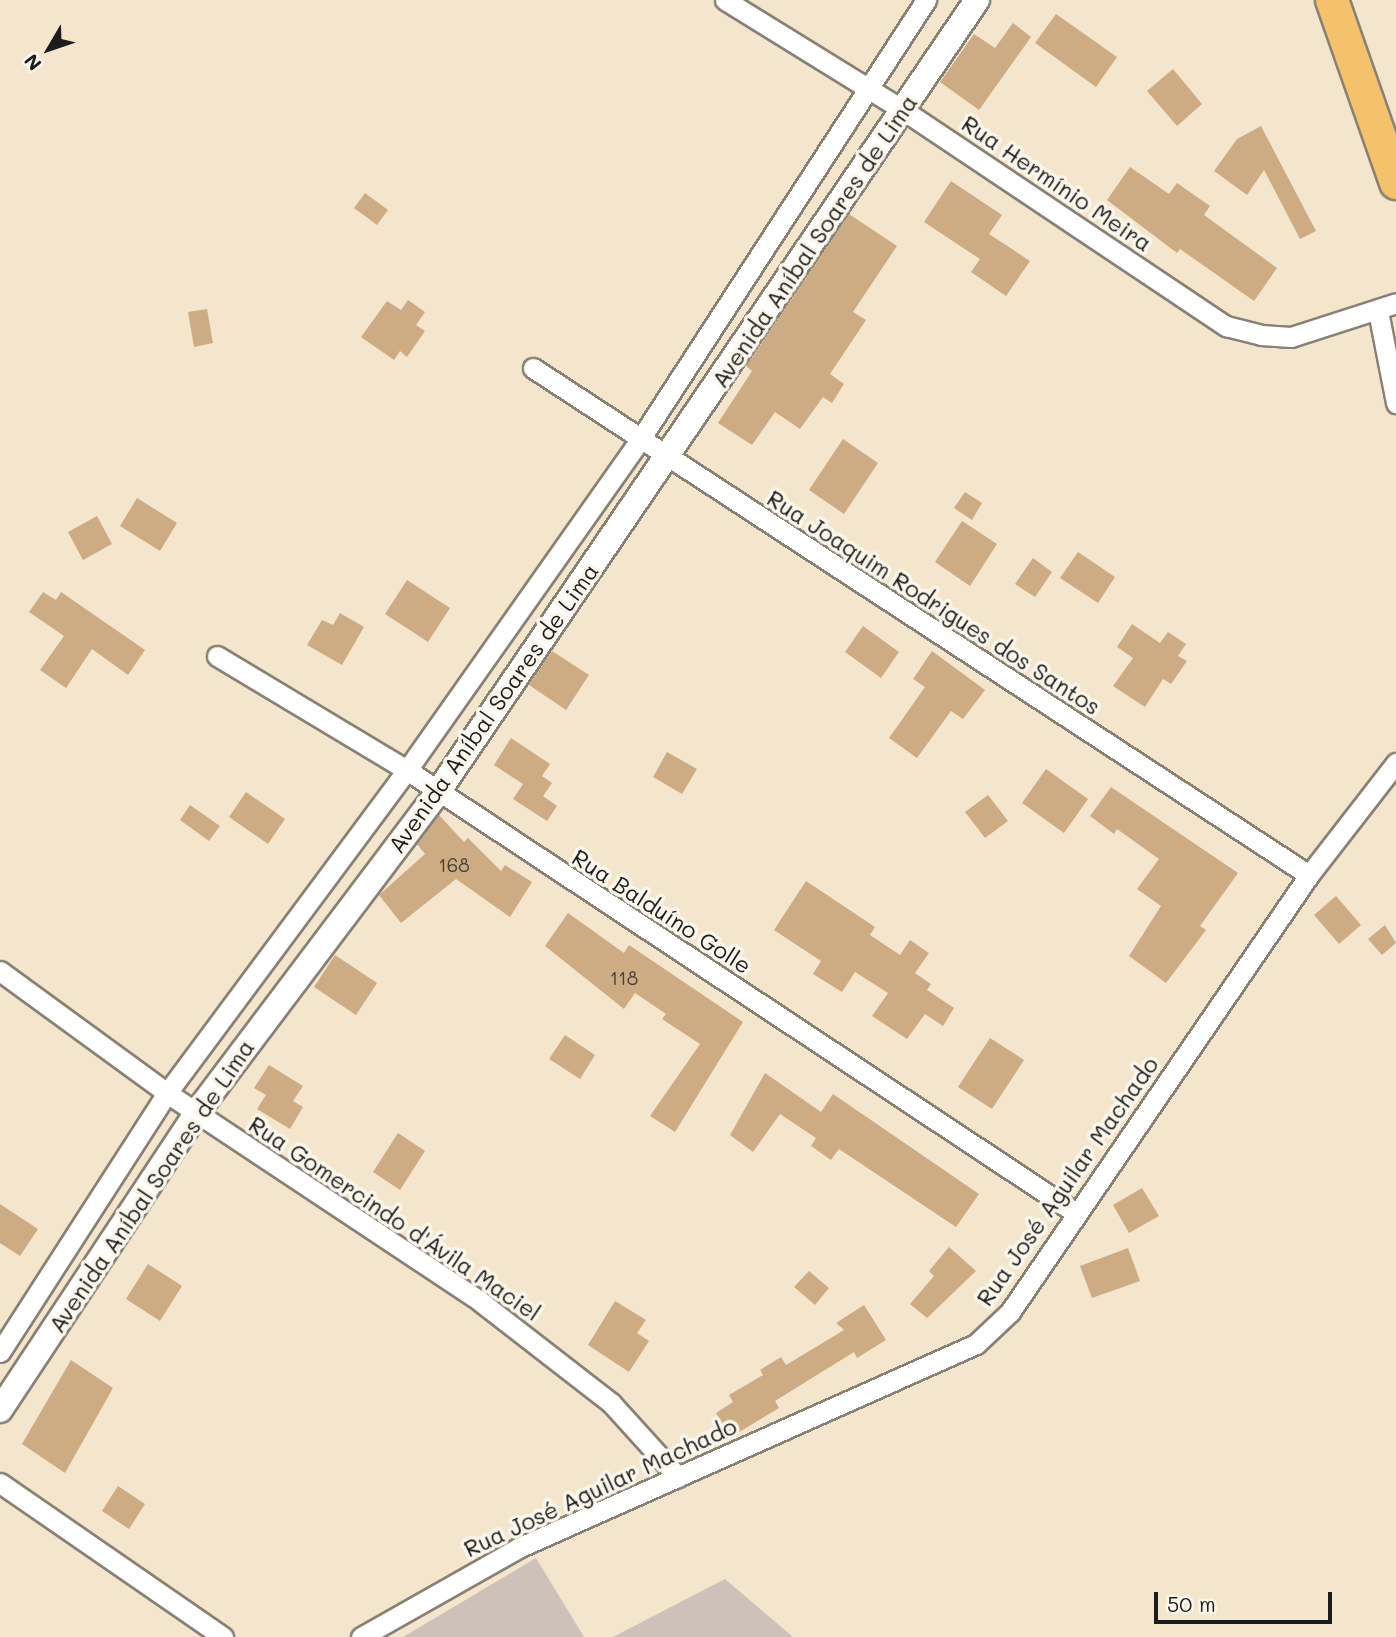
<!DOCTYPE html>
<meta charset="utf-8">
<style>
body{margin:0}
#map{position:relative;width:1396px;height:1637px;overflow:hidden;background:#f4e6cc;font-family:Mali,sans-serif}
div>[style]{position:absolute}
.industrial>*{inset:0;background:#cec1ba}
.building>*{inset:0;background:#cdac84}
.roads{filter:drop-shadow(2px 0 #888174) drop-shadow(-2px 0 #888174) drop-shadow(0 2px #888174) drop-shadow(0 -2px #888174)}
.minor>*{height:19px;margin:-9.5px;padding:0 9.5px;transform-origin:9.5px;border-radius:9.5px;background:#fff}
.tertiary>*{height:24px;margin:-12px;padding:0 12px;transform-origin:12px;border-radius:12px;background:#fff}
.primary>*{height:32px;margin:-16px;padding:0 16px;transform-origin:16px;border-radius:16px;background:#f4c26a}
span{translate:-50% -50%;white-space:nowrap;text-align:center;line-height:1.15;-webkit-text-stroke:7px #fbf7ec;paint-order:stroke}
.number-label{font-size:19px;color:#484036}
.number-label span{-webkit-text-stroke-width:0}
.street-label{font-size:23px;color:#1c1c1c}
.north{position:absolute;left:14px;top:14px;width:70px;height:70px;-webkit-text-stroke:5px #fbf7ec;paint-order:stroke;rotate:231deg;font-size:19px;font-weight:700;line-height:28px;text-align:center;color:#1c1c1c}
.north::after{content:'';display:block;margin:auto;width:24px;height:32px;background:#1c1c1c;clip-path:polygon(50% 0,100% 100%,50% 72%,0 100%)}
.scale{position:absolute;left:1154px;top:1592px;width:178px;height:32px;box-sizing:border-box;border:4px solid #1c1c1c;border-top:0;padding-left:9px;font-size:21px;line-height:24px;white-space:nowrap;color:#1c1c1c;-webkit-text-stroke:5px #fbf7ec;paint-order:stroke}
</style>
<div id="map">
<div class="industrial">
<div style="clip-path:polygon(536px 1558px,584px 1637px,403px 1637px)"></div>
<div style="clip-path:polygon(725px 1579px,793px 1637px,613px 1637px)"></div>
</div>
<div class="building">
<div style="clip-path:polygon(1056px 14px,1117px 57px,1096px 87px,1035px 43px)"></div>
<div style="clip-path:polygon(1013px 23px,1031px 37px,979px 110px,940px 82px,974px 34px,995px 48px)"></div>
<div style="clip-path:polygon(1173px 69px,1202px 104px,1177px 126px,1147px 91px)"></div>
<div style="clip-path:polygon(1261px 126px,1316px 231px,1300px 239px,1264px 170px,1247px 195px,1214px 171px,1237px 139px)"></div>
<div style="clip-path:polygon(1130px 167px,1169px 194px,1177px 183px,1210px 206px,1204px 215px,1277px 268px,1254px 301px,1180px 249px,1177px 253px,1107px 200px)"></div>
<div style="clip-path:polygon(951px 181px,1002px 215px,989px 234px,1030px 261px,1006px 296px,971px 272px,980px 259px,924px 222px)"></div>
<div style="clip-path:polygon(365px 193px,388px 210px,377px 225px,354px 208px)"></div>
<div style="clip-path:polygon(849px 214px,897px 246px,853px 312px,866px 320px,830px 374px,844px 384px,832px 403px,823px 397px,800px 429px,775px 412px,752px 445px,718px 423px,752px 371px,746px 366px)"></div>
<div style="clip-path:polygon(408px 300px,425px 312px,416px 325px,425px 331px,407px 357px,400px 351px,394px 360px,361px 337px,387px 301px,401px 310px)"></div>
<div style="clip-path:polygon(207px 309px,213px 343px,194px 347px,188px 312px)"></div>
<div style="clip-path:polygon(843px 439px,878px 463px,844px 514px,809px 490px)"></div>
<div style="clip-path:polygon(965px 492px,982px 503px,972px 520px,954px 508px)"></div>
<div style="clip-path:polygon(137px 498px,177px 523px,160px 551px,120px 526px)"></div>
<div style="clip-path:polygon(97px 516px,112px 544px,83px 560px,68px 532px)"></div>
<div style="clip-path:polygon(962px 521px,997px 544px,970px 586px,935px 562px)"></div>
<div style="clip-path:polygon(1078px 552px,1115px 577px,1098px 603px,1060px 578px)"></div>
<div style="clip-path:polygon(1033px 558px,1052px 572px,1035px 597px,1015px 584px)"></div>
<div style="clip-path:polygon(407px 580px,450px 608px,428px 642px,385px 614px)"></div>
<div style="clip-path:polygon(43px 592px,56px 600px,61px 592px,145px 650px,128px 675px,92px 649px,66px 688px,40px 670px,64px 636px,29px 612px)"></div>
<div style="clip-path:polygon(340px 613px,364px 627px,342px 665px,307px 645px,322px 620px,333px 625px)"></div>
<div style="clip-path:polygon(1132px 624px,1160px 643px,1168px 632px,1186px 644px,1178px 656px,1187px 661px,1171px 684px,1163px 679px,1145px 707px,1113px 686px,1133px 658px,1117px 647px)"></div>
<div style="clip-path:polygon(863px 626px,899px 652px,881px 678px,845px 652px)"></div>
<div style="clip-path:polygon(552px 651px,589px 675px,566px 710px,529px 685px)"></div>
<div style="clip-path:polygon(932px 651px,985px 690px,963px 719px,951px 711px,917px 758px,889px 738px,925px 687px,913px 679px)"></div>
<div style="clip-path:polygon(511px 738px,550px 764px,542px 776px,552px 783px,543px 796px,557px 806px,547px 821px,513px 799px,523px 784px,494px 765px)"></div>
<div style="clip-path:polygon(667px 752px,697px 769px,682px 794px,653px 777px)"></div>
<div style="clip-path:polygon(1046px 769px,1088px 799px,1064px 833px,1022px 803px)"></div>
<div style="clip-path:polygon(1111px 787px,1238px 873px,1200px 926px,1206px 930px,1166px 983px,1129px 956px,1161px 906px,1137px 889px,1159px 859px,1117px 829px,1114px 834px,1090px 816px)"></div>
<div style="clip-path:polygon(246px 792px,285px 819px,268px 844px,229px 817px)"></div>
<div style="clip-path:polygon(988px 795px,1008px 821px,985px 838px,965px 812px)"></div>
<div style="clip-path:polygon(190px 805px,220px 826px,209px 841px,180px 820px)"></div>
<div style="clip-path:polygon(439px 815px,464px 842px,468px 838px,501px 871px,505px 865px,532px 882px,510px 917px,456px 879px,401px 923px,379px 895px,425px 854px,417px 844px)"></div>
<div style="clip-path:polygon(806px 881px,875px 927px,870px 935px,900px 955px,910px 940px,929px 953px,915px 973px,931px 984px,927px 990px,954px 1008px,943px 1026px,925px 1014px,907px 1039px,872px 1016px,888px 993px,855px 972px,842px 992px,813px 974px,821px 961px,774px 930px)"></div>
<div style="clip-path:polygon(1336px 896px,1361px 925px,1339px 944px,1314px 915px)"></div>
<div style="clip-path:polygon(568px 913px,624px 953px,629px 945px,743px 1022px,675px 1132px,650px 1116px,700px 1044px,662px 1019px,666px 1014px,635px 993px,624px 1009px,545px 946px)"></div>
<div style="clip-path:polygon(1385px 925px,1396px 943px,1382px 955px,1368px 939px)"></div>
<div style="clip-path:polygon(335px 955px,377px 983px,356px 1015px,314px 987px)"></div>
<div style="clip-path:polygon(565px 1035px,595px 1055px,580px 1079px,549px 1059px)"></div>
<div style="clip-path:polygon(990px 1038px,1024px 1060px,992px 1109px,958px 1087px)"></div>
<div style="clip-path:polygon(269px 1065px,303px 1086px,293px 1101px,303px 1107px,290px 1129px,257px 1109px,266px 1095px,254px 1088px)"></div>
<div style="clip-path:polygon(765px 1073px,821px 1112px,833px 1094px,979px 1194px,956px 1227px,839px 1149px,831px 1160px,811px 1146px,816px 1138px,780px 1114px,753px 1152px,730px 1135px)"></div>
<div style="clip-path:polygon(398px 1133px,425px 1151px,400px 1190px,373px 1172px)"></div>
<div style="clip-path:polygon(1142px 1188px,1159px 1216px,1129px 1233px,1113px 1205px)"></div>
<div style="clip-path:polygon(0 1204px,38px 1229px,20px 1256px,0 1243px)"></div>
<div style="clip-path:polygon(949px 1247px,976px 1271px,927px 1318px,910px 1304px,934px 1276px,929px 1271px)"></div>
<div style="clip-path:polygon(1128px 1248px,1140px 1281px,1092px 1298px,1080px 1266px)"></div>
<div style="clip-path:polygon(148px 1264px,182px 1286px,160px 1321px,126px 1299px)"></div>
<div style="clip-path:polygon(809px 1271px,829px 1288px,815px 1305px,794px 1287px)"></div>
<div style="clip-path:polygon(615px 1301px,646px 1320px,637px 1333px,649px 1341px,629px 1372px,588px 1345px)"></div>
<div style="clip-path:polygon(864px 1305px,886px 1340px,857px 1358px,854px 1352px,775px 1401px,779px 1408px,731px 1437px,716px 1413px,733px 1402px,729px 1395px,763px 1375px,760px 1370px,781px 1357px,786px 1365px,844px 1330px,836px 1323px)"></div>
<div style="clip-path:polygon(71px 1360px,113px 1388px,65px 1473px,22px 1444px)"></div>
<div style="clip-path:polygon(118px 1486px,145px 1504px,129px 1529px,102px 1511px)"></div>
</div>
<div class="roads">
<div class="minor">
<div style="left:725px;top:0;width:209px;rotate:31.7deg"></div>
<div style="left:903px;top:110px;width:389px;rotate:33.8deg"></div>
<div style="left:1226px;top:326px;width:36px;rotate:14deg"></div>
<div style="left:1261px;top:335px;width:30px;rotate:4deg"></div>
<div style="left:1291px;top:337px;width:110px;rotate:-17.9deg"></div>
<div style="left:1378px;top:311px;width:94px;rotate:78.9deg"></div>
<div style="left:533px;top:368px;width:927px;rotate:33.16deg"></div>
<div style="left:217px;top:656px;width:222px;rotate:31deg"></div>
<div style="left:407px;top:770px;width:802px;rotate:33.51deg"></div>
<div style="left:0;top:971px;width:207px;rotate:36.1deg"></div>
<div style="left:167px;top:1093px;width:377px;rotate:33.6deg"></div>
<div style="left:481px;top:1302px;width:165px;rotate:37.8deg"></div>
<div style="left:611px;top:1403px;width:100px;rotate:47.8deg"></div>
<div style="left:0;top:1352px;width:308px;rotate:-57.2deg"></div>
<div style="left:167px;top:1093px;width:402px;rotate:-53.4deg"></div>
<div style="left:407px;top:770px;width:406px;rotate:-54.8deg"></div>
<div style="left:641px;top:438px;width:523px;rotate:-56.95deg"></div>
<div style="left:0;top:1483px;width:271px;rotate:34.6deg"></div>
<div style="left:361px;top:1637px;width:180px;rotate:-29.5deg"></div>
<div style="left:518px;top:1548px;width:501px;rotate:-24.01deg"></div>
<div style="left:976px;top:1344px;width:47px;rotate:-43.3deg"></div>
<div style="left:1010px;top:1312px;width:529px;rotate:-55.62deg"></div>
<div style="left:1309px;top:875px;width:142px;rotate:-52.2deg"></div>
</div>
<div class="tertiary">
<div style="left:0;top:1410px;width:357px;rotate:-56.5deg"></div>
<div style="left:197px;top:1112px;width:401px;rotate:-53deg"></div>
<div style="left:438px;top:792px;width:958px;rotate:-55.76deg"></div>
</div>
<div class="primary">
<div style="left:1332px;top:0;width:194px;rotate:70.7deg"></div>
</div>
</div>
<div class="number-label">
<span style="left:454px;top:865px">168</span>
<span style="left:624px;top:978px">118</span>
</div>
<div class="street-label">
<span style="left:1057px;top:183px;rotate:34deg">Rua Hermínio Meira</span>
<span style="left:814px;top:241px;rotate:-56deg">Avenida Aníbal Soares de Lima</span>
<span style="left:934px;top:602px;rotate:33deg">Rua Joaquim Rodrigues dos Santos</span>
<span style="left:493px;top:708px;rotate:-55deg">Avenida Aníbal Soares de Lima</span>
<span style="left:662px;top:911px;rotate:33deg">Rua Balduíno Golle</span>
<span style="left:1067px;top:1181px;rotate:-55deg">Rua José Aguilar Machado</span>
<span style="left:151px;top:1186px;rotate:-56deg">Avenida Aníbal Soares de Lima</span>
<span style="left:395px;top:1218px;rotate:34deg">Rua Gomercindo d'Ávila Maciel</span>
<span style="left:600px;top:1487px;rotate:-25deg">Rua José Aguilar Machado</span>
</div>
<div class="north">N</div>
<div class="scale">50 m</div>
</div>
